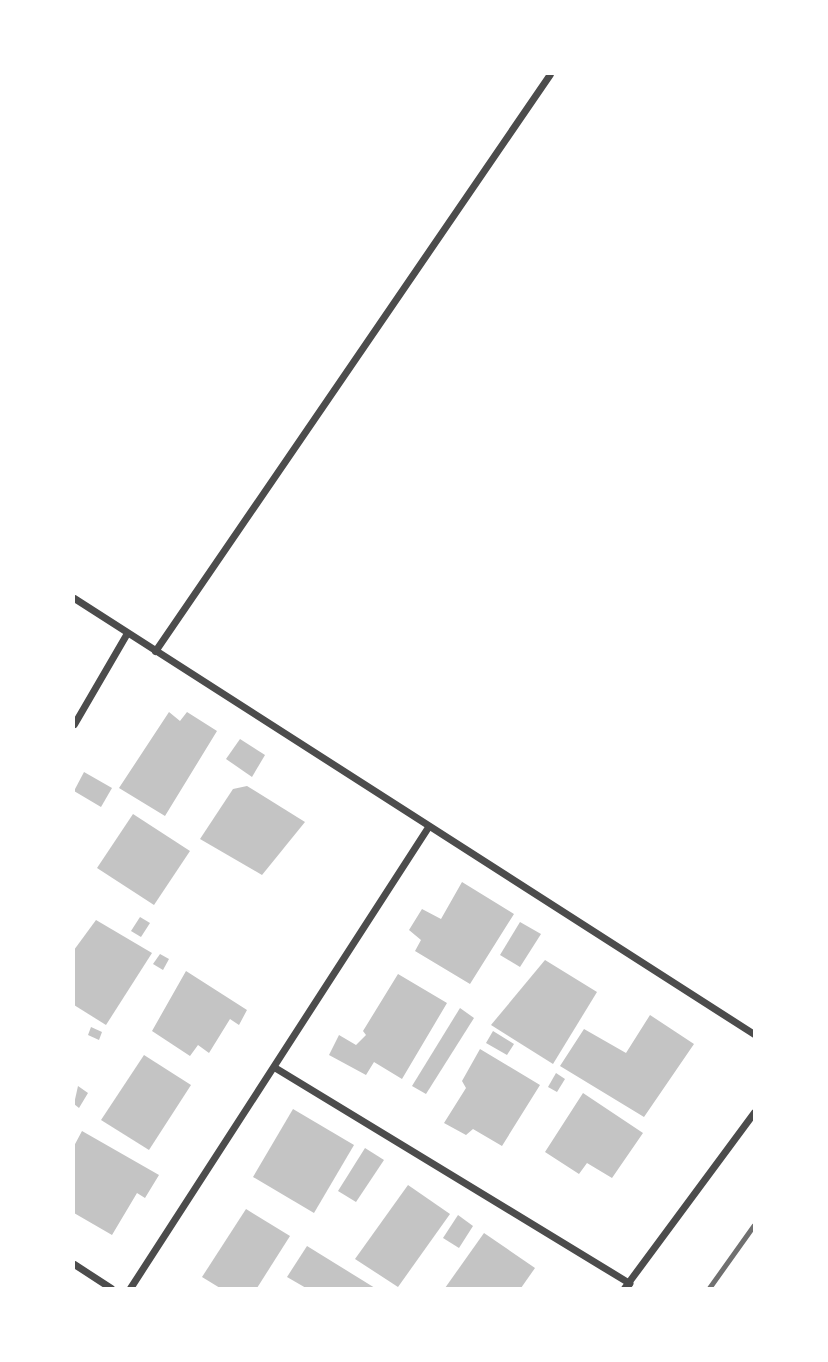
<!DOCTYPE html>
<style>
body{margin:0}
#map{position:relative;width:828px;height:1362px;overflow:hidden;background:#fff;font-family:Roboto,sans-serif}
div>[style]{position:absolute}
.building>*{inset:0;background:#c4c4c4}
.minor>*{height:7px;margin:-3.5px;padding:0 3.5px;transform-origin:3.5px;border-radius:3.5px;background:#4c4c4c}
.rail>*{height:5px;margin:-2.5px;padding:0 2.5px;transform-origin:2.5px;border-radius:2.5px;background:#707070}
span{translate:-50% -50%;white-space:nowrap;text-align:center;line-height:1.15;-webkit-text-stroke:6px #fff;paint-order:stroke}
.frame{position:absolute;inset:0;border:75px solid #fff;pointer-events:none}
</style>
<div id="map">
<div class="building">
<div style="clip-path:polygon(169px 712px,180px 721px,187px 712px,217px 731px,165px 816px,119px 788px)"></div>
<div style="clip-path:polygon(240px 739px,265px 755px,252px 777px,226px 759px)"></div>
<div style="clip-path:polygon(84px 772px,112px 788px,101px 807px,74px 791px)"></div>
<div style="clip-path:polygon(247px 786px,305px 822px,262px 875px,200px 839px,233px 789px)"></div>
<div style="clip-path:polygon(133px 814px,190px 851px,154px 905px,97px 868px)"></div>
<div style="clip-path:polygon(462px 882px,514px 914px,470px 984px,415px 951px,421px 940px,409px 930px,422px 909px,441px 919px)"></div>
<div style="clip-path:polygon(140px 917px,150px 923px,141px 937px,131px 931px)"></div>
<div style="clip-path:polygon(96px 920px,152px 953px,106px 1025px,74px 1005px,74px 950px)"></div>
<div style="clip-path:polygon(520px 922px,541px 934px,520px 967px,500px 955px)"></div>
<div style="clip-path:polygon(160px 954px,169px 959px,163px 970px,153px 964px)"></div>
<div style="clip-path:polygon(545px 960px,597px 992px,553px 1064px,491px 1025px)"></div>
<div style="clip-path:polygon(186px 971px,247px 1010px,239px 1025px,230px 1019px,209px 1053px,198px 1045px,190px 1056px,152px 1031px)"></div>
<div style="clip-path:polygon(398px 974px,447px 1003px,402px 1079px,374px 1062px,366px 1075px,329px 1055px,339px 1035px,356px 1045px,366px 1035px,363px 1031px)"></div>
<div style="clip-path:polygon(460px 1008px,474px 1018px,426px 1094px,412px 1086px)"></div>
<div style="clip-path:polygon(650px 1015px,694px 1044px,644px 1117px,560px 1066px,584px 1029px,626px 1053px)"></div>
<div style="clip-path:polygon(91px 1027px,102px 1032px,99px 1040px,88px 1035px)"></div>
<div style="clip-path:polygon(493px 1031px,514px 1044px,507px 1055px,486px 1043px)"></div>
<div style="clip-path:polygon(480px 1049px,540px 1085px,502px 1146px,473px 1129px,466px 1135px,444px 1123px,466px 1088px,462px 1081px)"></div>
<div style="clip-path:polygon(144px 1055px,191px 1085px,149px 1150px,101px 1120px)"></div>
<div style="clip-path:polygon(556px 1073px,565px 1079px,557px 1092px,548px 1087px)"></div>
<div style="clip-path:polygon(78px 1086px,88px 1093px,79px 1108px,74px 1104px)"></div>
<div style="clip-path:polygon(583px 1093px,643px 1133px,612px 1178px,587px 1163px,579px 1174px,545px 1152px)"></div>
<div style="clip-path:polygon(293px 1109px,354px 1145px,314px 1213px,253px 1177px)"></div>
<div style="clip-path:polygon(82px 1131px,159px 1175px,145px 1198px,137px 1193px,112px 1235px,74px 1213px,74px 1146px)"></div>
<div style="clip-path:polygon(365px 1148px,384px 1160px,356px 1202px,338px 1191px)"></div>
<div style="clip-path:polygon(408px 1185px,450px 1214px,398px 1287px,355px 1259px)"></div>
<div style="clip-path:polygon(246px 1209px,290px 1236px,257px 1288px,220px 1288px,202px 1277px)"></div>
<div style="clip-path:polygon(458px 1215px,473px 1226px,459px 1248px,443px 1238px)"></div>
<div style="clip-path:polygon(484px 1233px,535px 1268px,521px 1288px,445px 1288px)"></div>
<div style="clip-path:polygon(307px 1246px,375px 1288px,306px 1288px,287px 1277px)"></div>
</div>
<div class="minor">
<div style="left:74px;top:598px;width:808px;rotate:32.67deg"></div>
<div style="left:155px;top:651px;width:699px;rotate:-55.61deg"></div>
<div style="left:74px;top:724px;width:105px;rotate:-59.8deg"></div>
<div style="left:274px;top:1067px;width:416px;rotate:31.3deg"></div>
<div style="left:74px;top:1264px;width:44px;rotate:33deg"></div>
<div style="left:130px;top:1288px;width:549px;rotate:-57.12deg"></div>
<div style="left:624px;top:1288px;width:219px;rotate:-53.5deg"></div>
</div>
<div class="rail">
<div style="left:709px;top:1288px;width:77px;rotate:-54.5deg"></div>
</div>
<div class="frame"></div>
</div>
